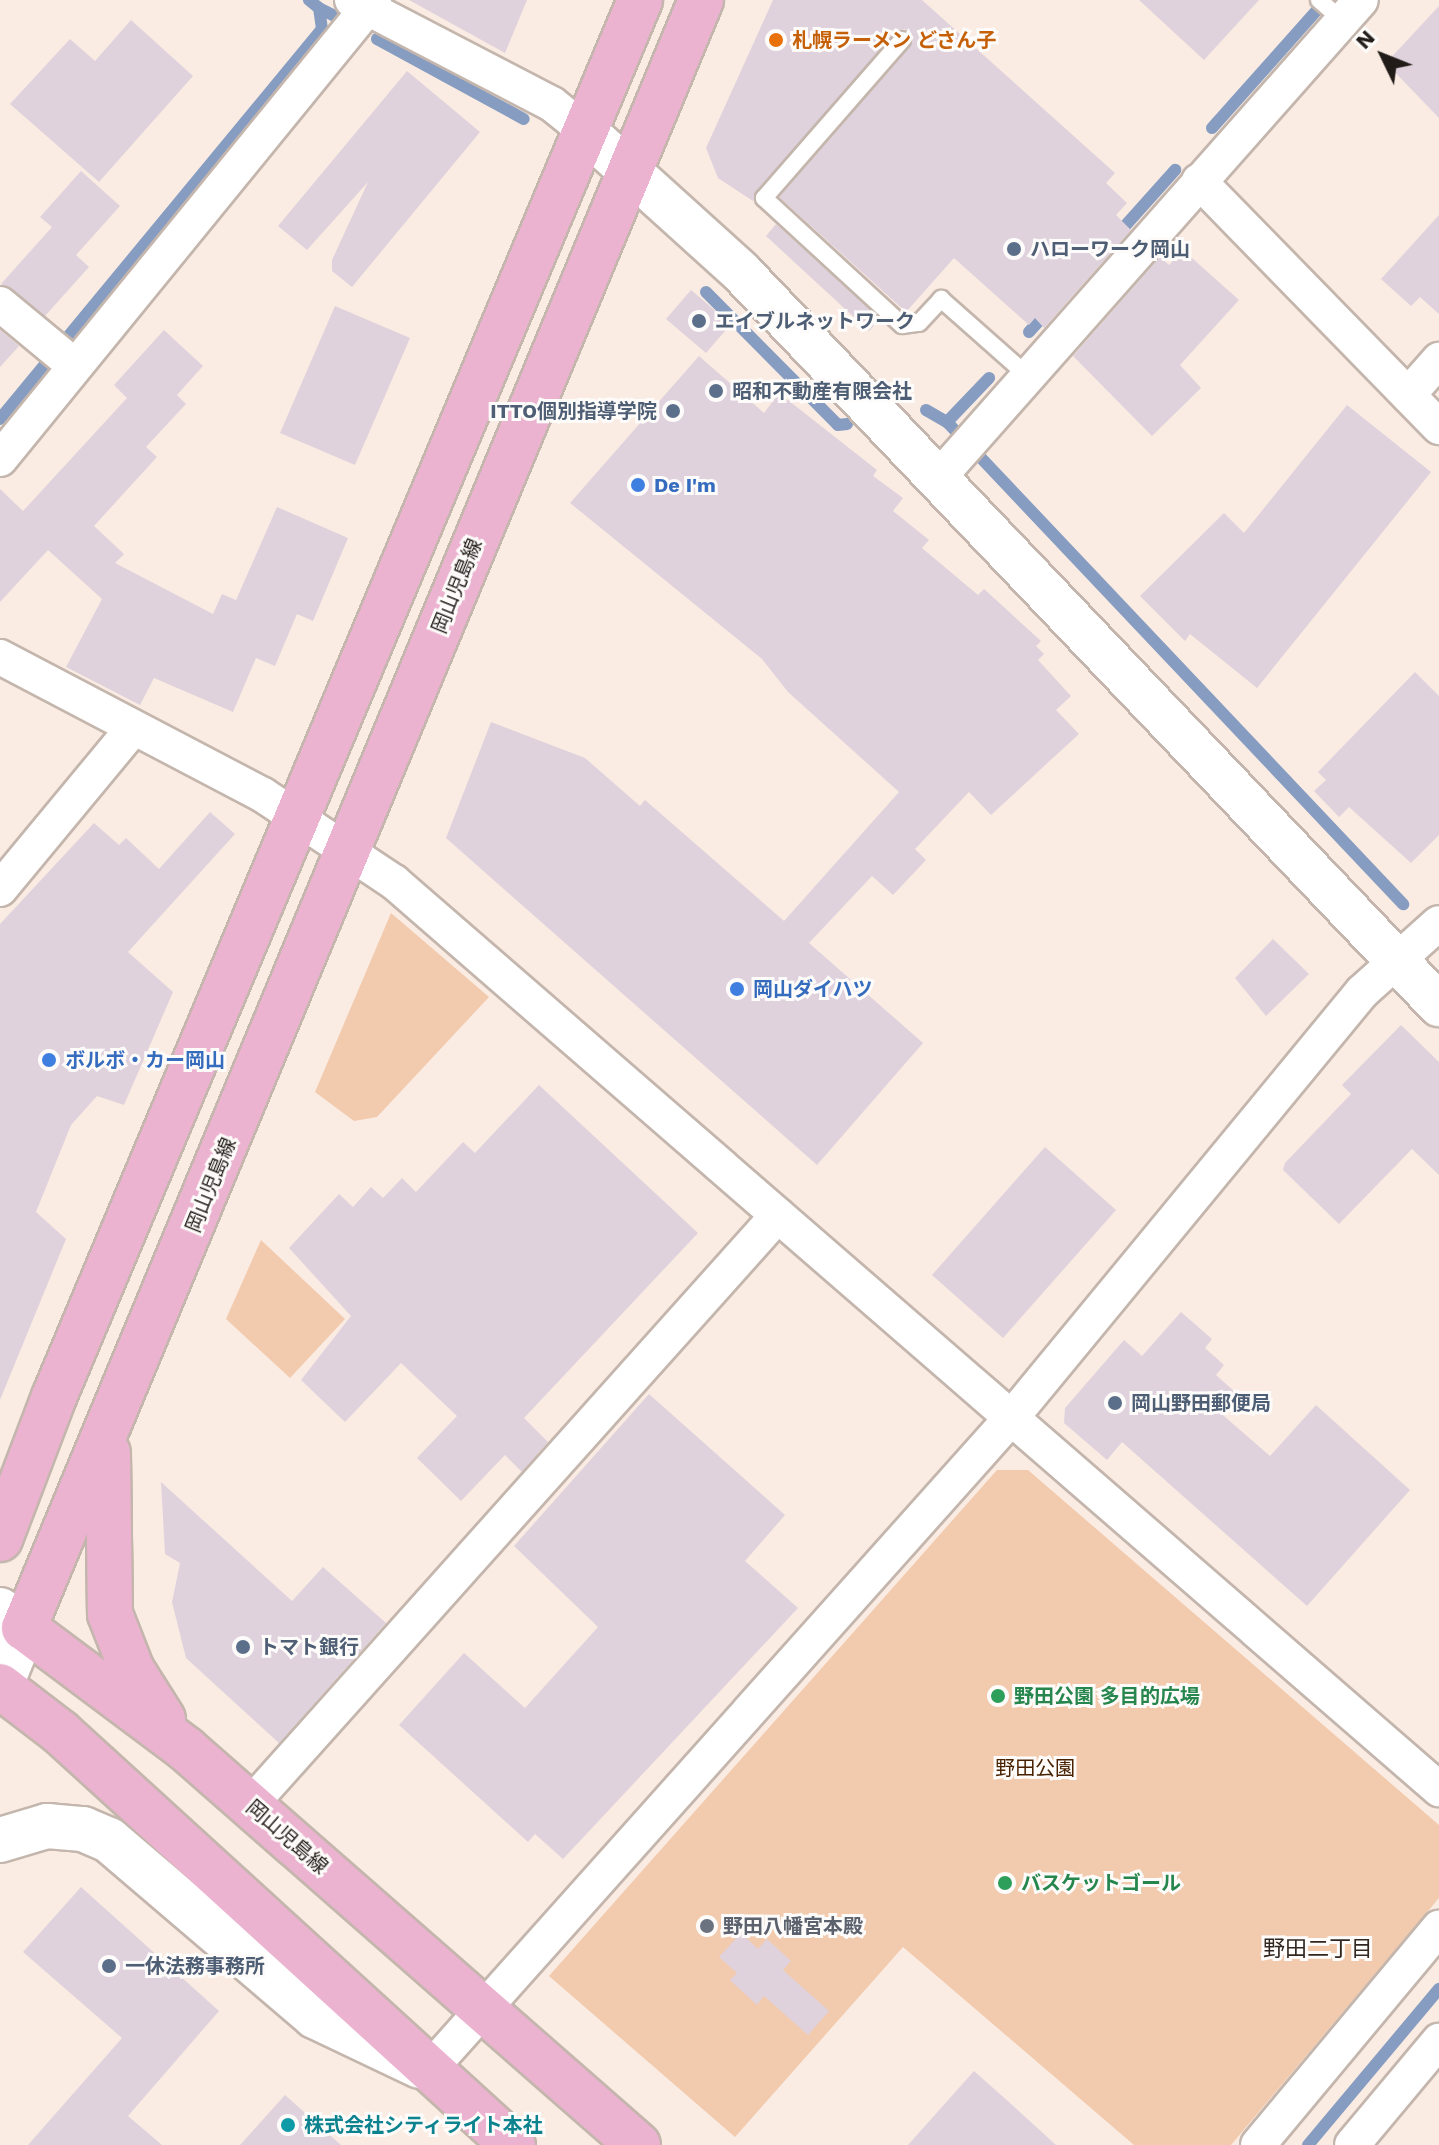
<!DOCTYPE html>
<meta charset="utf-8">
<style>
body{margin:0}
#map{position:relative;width:1439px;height:2145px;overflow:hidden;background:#faece2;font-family:"Work Sans","Noto Sans JP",sans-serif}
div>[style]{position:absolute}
.green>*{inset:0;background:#f2caae}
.stream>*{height:12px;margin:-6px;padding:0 6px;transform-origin:6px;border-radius:6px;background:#869cc1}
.building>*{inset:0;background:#dfd2dd}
.roads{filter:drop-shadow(2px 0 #c4b6ad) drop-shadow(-2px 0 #c4b6ad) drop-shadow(0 2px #c4b6ad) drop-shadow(0 -2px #c4b6ad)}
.service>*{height:16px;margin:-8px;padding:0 8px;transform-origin:8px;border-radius:8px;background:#fff}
.minor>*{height:34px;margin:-17px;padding:0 17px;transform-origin:17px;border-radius:17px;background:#fff}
.tertiary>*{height:42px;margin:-21px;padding:0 21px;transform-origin:21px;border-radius:21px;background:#fff}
.secondary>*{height:44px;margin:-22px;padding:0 22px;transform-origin:22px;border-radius:22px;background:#fff}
.primary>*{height:44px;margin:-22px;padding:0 22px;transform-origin:22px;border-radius:22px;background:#ecb3d1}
.dots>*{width:22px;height:22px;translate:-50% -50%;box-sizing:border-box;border:4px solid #fefcfa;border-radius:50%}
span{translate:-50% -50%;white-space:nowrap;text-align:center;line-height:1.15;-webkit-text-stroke:6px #fefcfa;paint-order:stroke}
.food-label{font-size:20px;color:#c56008;font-weight:700}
.left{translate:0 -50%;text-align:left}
.service-label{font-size:20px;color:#4e5e75;font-weight:700}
.right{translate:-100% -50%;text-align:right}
.shop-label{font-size:20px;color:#366cbe;font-weight:700}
.street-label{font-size:20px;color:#211c18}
.leisure-label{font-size:20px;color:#27864d;font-weight:700}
.park-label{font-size:20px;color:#472100}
.worship-label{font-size:20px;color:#5b616d;font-weight:700}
.culture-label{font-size:20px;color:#0d838f;font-weight:700}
.neighbourhood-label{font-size:22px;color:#312720}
.north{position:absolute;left:1343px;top:16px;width:80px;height:80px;-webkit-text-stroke:6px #fefcfa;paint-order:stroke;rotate:313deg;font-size:22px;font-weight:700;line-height:32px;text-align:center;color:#211c18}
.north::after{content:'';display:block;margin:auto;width:28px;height:36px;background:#211c18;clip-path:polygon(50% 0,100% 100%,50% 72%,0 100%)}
</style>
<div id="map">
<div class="green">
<div style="clip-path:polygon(391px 913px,489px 997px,377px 1117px,354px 1121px,315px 1092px)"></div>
<div style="clip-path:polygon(261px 1240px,345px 1319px,290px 1378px,226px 1319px)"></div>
<div style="clip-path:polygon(997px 1470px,1028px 1470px,1439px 1825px,1439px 1898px,1231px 2145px,1134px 2145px,903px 1947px,735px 2137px,549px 1976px)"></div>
</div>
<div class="stream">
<div style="left:319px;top:8px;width:20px;rotate:27deg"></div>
<div style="left:377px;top:39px;width:167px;rotate:28.6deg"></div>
<div style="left:1212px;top:128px;width:171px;rotate:-48.3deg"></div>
<div style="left:1116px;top:236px;width:89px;rotate:-48.2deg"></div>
<div style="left:706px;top:292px;width:187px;rotate:45.2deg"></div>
<div style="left:838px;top:425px;width:9px;rotate:-6deg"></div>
<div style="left:1029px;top:332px;width:27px;rotate:-48deg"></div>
<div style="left:926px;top:410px;width:24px;rotate:30deg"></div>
<div style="left:947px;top:422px;width:664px;rotate:46.59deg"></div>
<div style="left:0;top:419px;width:506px;rotate:-50.46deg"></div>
<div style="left:322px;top:29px;width:21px;rotate:-98deg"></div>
<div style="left:319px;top:8px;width:13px;rotate:-141deg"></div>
<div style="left:947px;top:422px;width:61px;rotate:-46.3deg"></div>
<div style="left:1308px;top:2145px;width:204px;rotate:-50deg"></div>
</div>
<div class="building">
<div style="clip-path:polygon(409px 0,527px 0,505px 53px)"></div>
<div style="clip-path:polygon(773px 0,922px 0,1115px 173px,1106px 183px,1127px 203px,1116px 215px,1131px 230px,1044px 328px,1035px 318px,1029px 325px,954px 258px,906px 312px,779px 197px,910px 47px,913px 37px,905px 29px,894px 33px,753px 201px,718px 178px,706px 148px)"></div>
<div style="clip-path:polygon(1139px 0,1259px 0,1204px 60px)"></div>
<div style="clip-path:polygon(1439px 6px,1439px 118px,1386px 63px)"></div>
<div style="clip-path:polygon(131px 20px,193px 76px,99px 182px,10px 104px,70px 39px,95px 61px)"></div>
<div style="clip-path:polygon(407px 71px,480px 132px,352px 287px,332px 271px,332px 260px,368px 182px,307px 250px,278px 226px)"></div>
<div style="clip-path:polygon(81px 171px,120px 206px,76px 255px,89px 267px,45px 316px,1px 284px,52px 227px,40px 217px)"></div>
<div style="clip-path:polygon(1439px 215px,1439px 314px,1420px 297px,1411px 306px,1381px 279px)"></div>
<div style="clip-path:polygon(776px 224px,880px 319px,869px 331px,766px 236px)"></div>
<div style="clip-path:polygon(1183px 250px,1239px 300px,1180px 365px,1201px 388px,1152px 436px,1073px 356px,1160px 257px,1169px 265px)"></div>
<div style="clip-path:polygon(691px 290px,731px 324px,706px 353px,666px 319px)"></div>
<div style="clip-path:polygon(335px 306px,410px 338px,355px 465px,280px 433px)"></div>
<div style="clip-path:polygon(0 330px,19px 346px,0 367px)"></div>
<div style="clip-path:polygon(164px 330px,203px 366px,177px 395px,186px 404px,146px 447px,157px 457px,94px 526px,124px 554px,115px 563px,213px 614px,222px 594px,236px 600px,277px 507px,348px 538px,313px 621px,297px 614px,275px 666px,256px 658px,233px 712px,154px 678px,140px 705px,66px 667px,102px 599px,48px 550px,0 602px,0 489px,23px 511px,127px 398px,114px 385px)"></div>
<div style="clip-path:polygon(699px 356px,764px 413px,779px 393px,877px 470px,873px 476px,903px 498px,893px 511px,929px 540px,922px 548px,978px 595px,984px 589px,1041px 641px,1036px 646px,1044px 654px,1038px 660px,1071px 696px,1056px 710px,1079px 734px,991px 815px,969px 792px,915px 849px,926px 860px,893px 895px,872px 876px,809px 943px,923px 1043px,817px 1165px,446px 838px,491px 722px,585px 758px,640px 806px,645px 800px,784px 921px,899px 792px,788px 692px,762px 659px,570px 503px)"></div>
<div style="clip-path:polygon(1347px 405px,1431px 472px,1257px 688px,1190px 634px,1185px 641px,1140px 596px,1224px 513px,1244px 533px)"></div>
<div style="clip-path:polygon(1415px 672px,1439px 696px,1439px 835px,1411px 863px,1349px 807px,1339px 817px,1314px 791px,1326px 780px,1318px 772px)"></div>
<div style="clip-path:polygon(210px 812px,235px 834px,128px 952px,173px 992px,124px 1105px,97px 1096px,71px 1125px,36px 1212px,66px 1239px,0 1400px,0 924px,94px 823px,119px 845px,126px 838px,159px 869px)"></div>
<div style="clip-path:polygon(1273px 939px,1309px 974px,1266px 1016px,1235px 978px)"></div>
<div style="clip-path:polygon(1401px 1025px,1439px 1062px,1439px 1175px,1412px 1149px,1339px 1224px,1283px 1170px,1285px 1163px,1351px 1094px,1342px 1085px)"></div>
<div style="clip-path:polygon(539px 1085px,698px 1233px,524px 1418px,548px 1442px,522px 1472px,505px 1455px,461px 1501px,417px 1458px,457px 1416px,401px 1363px,345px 1422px,301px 1380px,351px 1316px,289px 1248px,339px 1194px,353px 1207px,371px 1187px,383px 1198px,402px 1178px,416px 1192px,463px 1142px,475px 1153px)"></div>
<div style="clip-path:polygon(1045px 1147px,1116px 1210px,1003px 1338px,932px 1275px)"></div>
<div style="clip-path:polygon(1181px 1312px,1212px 1339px,1205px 1348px,1224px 1365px,1216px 1375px,1234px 1391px,1217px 1410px,1270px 1456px,1316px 1405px,1410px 1490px,1307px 1606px,1122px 1442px,1107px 1460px,1064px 1423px,1065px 1408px,1124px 1340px,1142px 1356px)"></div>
<div style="clip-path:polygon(649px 1394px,785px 1515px,745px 1561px,798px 1608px,563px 1859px,535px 1834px,528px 1842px,399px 1725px,464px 1653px,525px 1708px,598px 1627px,514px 1546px)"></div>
<div style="clip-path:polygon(161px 1482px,292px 1601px,323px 1567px,386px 1623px,279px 1743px,186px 1658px,172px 1602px,180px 1563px,165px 1554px)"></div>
<div style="clip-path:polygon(81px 1887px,219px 2011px,128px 2116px,162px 2145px,28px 2145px,122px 2038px,23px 1952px)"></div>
<div style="clip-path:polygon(741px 1933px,758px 1949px,767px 1939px,791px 1961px,783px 1970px,829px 2011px,808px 2035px,764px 1996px,757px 2005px,730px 1980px,737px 1973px,719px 1957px)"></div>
<div style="clip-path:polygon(974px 2071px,1010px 2103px,1056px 2145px,908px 2145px)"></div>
<div style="clip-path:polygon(285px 2095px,341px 2145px,240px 2145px)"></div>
</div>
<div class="roads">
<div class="service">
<div style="left:1319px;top:0;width:32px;rotate:41deg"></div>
<div style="left:902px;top:40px;width:210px;rotate:131.1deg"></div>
<div style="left:764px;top:198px;width:188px;rotate:42.6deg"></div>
<div style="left:902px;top:325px;width:17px;rotate:-7deg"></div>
<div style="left:919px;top:323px;width:33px;rotate:-47deg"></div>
<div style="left:941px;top:299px;width:116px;rotate:41.5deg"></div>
</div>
<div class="minor">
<div style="left:352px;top:0;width:225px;rotate:27.5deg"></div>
<div style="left:552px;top:104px;width:41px;rotate:39.1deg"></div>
<div style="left:1199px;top:181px;width:344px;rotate:45.7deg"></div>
<div style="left:0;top:304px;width:97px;rotate:39.6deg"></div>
<div style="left:1408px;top:395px;width:47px;rotate:-48.5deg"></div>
<div style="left:0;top:459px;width:592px;rotate:-50.83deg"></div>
<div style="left:940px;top:476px;width:635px;rotate:-48.51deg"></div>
<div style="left:0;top:657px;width:297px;rotate:27.7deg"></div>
<div style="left:263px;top:795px;width:157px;rotate:33.6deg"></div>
<div style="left:394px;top:882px;width:1384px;rotate:40.96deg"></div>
<div style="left:0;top:889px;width:209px;rotate:-50.4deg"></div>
<div style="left:251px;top:1804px;width:790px;rotate:-48.18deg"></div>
<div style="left:429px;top:2070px;width:875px;rotate:-48.24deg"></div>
<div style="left:1012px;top:1417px;width:551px;rotate:-50.53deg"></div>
<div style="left:1362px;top:992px;width:103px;rotate:-41.9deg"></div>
<div style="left:1258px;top:2145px;width:283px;rotate:-50.2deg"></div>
<div style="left:1352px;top:2145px;width:136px;rotate:-50.1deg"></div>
</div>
<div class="tertiary">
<div style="left:584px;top:130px;width:210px;rotate:42.1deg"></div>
<div style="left:740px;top:271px;width:1014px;rotate:46.4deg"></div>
</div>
<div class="secondary">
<div style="left:0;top:1610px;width:30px;rotate:37deg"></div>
<div style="left:24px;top:1628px;width:64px;rotate:112.1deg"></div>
<div style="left:0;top:1840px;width:49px;rotate:-16.6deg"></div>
<div style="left:47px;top:1826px;width:36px;rotate:5deg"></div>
<div style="left:83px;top:1829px;width:28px;rotate:23deg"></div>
<div style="left:109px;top:1840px;width:271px;rotate:40.5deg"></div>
<div style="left:315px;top:2016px;width:116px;rotate:25.5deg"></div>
</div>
<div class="primary">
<div style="left:108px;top:1453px;width:161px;rotate:89.3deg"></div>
<div style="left:110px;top:1614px;width:60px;rotate:68.6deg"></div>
<div style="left:132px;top:1670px;width:58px;rotate:57.7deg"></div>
<div style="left:0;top:1539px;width:152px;rotate:-69.2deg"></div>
<div style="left:54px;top:1397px;width:1515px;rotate:-67.24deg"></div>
<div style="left:0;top:1686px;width:76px;rotate:37.5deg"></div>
<div style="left:60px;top:1732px;width:613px;rotate:42.36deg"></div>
<div style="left:638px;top:2145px;width:601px;rotate:-138.78deg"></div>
<div style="left:186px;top:1749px;width:202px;rotate:-143.2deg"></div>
<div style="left:24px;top:1628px;width:1763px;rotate:-67.42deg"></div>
</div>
</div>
<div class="dots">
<div style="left:776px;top:40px;background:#e8710a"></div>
<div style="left:1014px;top:249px;background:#5c6f8a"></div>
<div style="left:699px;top:321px;background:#5c6f8a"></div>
<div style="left:716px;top:391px;background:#5c6f8a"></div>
<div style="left:673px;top:411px;background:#5c6f8a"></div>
<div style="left:638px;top:485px;background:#3f7fe0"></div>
<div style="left:737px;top:989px;background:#3f7fe0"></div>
<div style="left:49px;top:1060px;background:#3f7fe0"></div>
<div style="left:1115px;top:1403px;background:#5c6f8a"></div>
<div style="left:243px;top:1647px;background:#5c6f8a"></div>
<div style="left:998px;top:1696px;background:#2e9e5b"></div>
<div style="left:1005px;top:1883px;background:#2e9e5b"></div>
<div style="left:707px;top:1926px;background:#6b7280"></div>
<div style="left:109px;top:1966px;background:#5c6f8a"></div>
<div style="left:288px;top:2125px;background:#0f9aa8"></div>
</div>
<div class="food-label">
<span class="left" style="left:792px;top:40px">札幌ラーメン どさん子</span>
</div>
<div class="service-label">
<span class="left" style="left:1030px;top:249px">ハローワーク岡山</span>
<span class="left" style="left:715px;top:321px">エイブルネットワーク</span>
<span class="left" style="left:732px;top:391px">昭和不動産有限会社</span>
<span class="right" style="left:657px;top:411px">ITTO個別指導学院</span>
<span class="left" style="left:1131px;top:1403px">岡山野田郵便局</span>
<span class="left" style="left:259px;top:1647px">トマト銀行</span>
<span class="left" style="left:125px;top:1966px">一休法務事務所</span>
</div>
<div class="shop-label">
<span class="left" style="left:654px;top:485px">De I'm</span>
<span class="left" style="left:753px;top:989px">岡山ダイハツ</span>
<span class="left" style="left:65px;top:1060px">ボルボ・カー岡山</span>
</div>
<div class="street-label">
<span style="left:457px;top:586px;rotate:-68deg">岡山児島線</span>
<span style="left:211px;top:1185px;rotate:-68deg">岡山児島線</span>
<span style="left:287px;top:1837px;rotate:41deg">岡山児島線</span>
</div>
<div class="leisure-label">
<span class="left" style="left:1014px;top:1696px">野田公園 多目的広場</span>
<span class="left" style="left:1021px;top:1883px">バスケットゴール</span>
</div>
<div class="park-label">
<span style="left:1035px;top:1768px">野田公園</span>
</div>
<div class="worship-label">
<span class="left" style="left:723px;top:1926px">野田八幡宮本殿</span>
</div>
<div class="culture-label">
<span class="left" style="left:304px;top:2125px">株式会社シティライト本社</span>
</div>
<div class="neighbourhood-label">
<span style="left:1318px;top:1949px">野田二丁目</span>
</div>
<div class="north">N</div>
</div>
